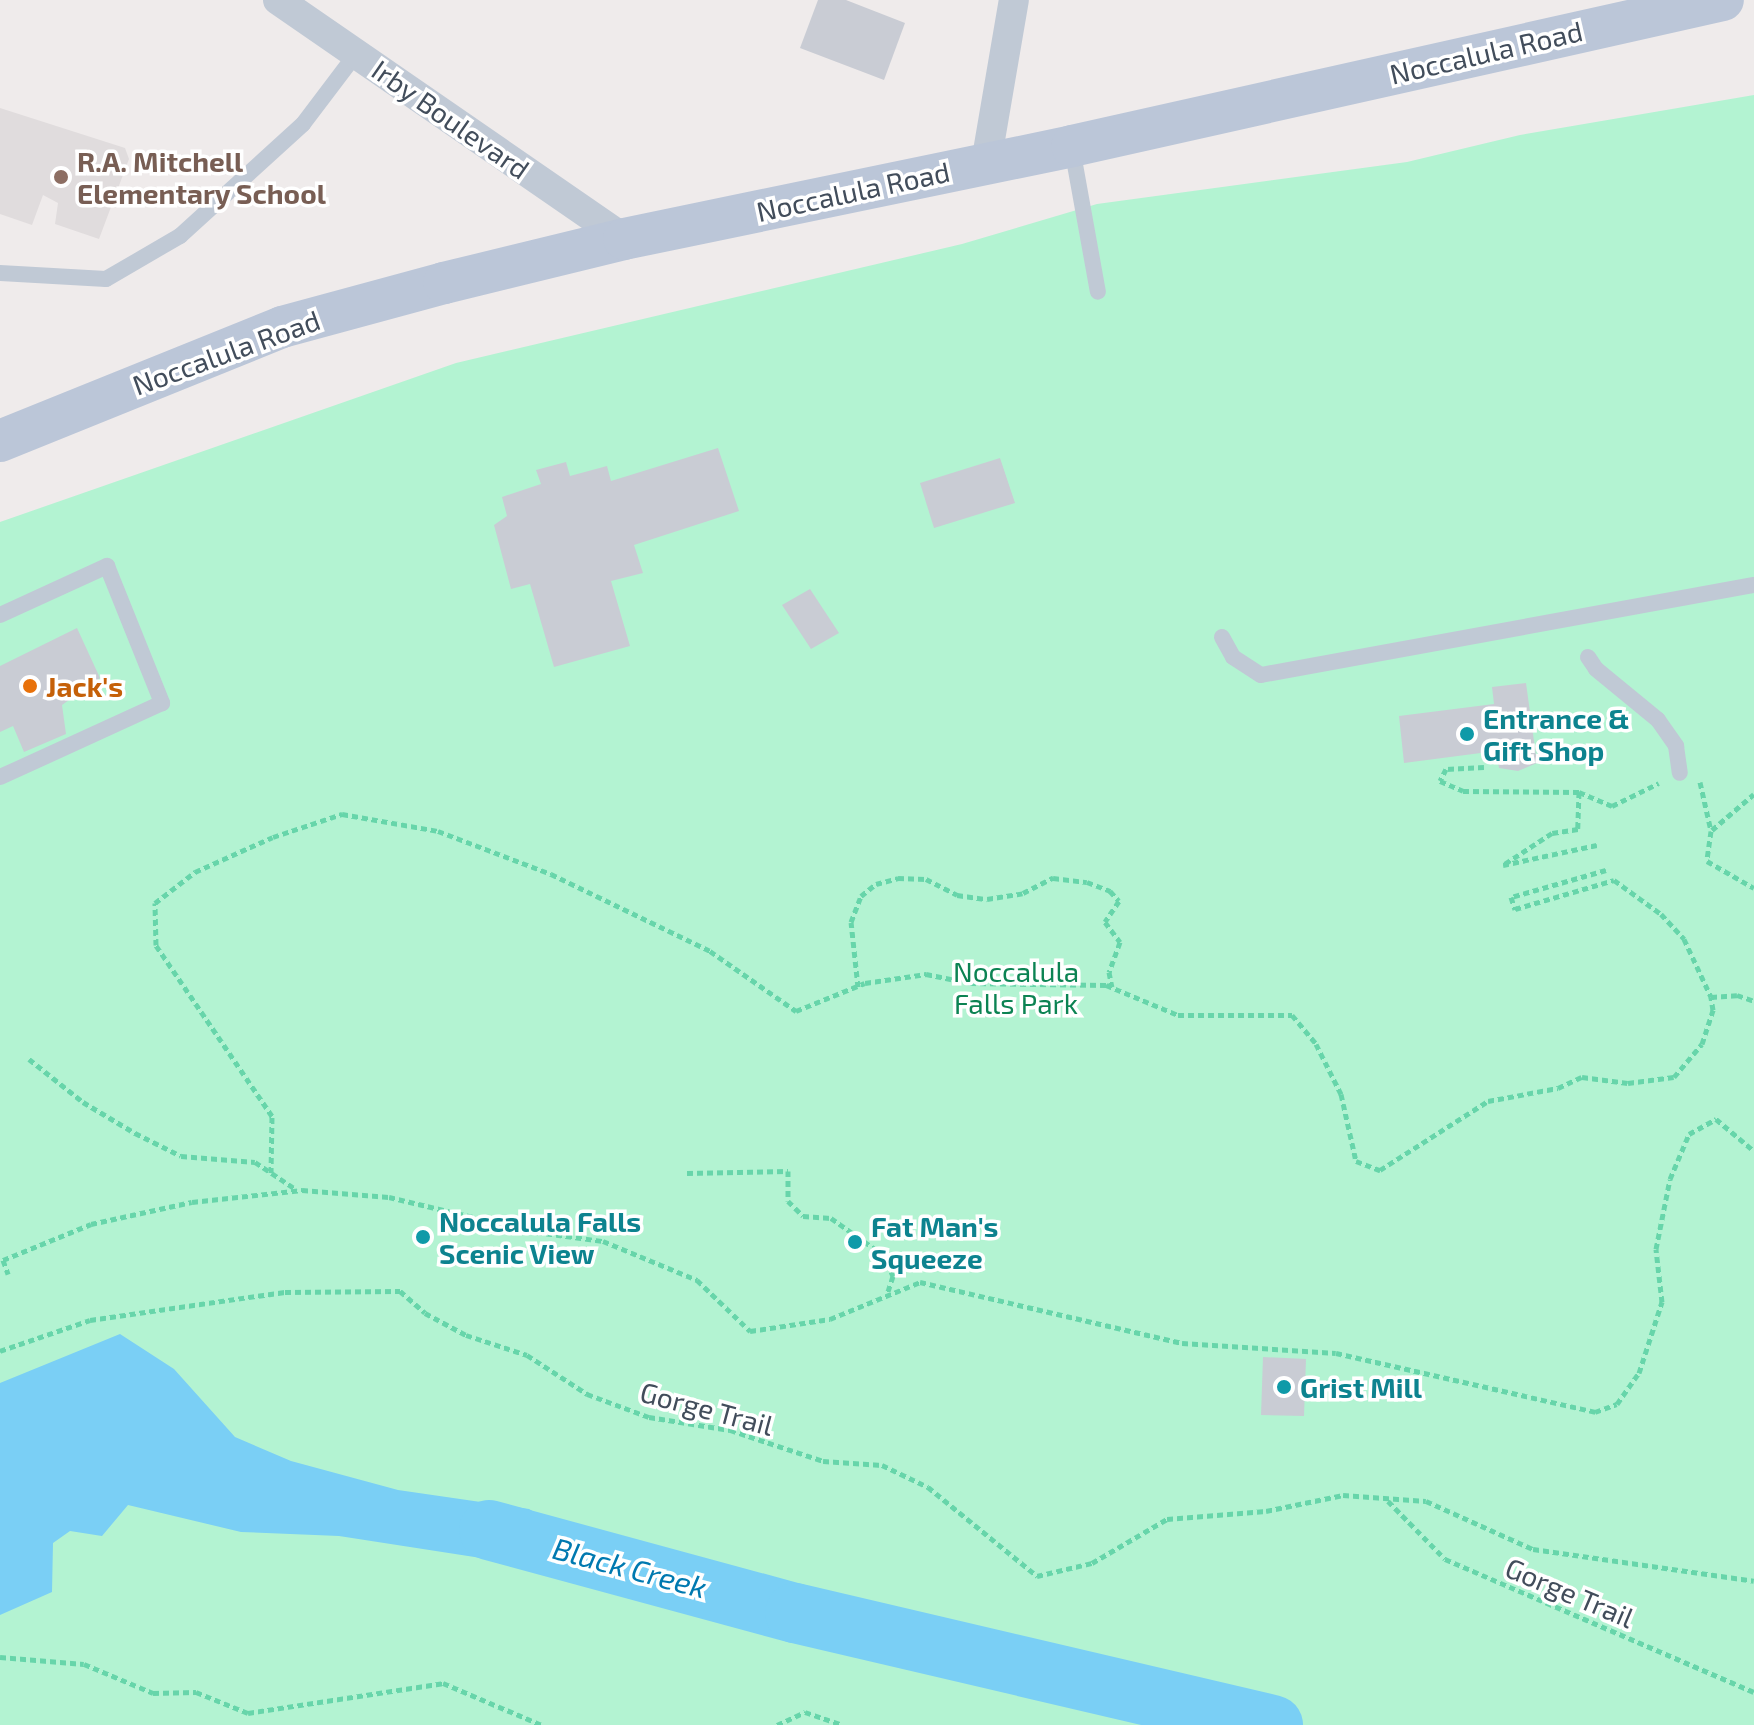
<!DOCTYPE html>
<style>
body{margin:0}
#map{position:relative;width:1754px;height:1725px;overflow:hidden;background:#efebeb;font-family:"Exo 2",sans-serif}
div>[style]{position:absolute}
.education>*{inset:0;background:#e0dcdd}
.green>*{inset:0;background:#b3f3d2}
.water>*{inset:0;background:#7acff5}
.river>*{height:60px;margin:-30px;padding:0 30px;transform-origin:30px;border-radius:30px;background:#7acff5}
.building>*{inset:0;background:#c9ccd4}
.path>*{height:5px;margin-top:-2.5px;transform-origin:0;background:repeating-linear-gradient(90deg,#67d5aa 0 6px,transparent 0 10px)}
.lane>*{height:16px;margin:-8px;padding:0 8px;transform-origin:8px;border-radius:8px;background:#c0c9d5}
.street>*{height:30px;margin:-15px;padding:0 15px;transform-origin:15px;border-radius:15px;background:#c0c9d5}
.secondary>*{height:42px;margin:-21px;padding:0 21px;transform-origin:21px;border-radius:21px;background:#bbc6d8}
.dots>*{width:22px;height:22px;translate:-50% -50%;box-sizing:border-box;border:4px solid #fff;border-radius:50%}
span{translate:-50% -50%;white-space:nowrap;text-align:center;line-height:1.15;-webkit-text-stroke:7px #fff;paint-order:stroke}
.street-label{font-size:28px;color:#424d5b}
.education-label{font-size:28px;color:#785e54;font-weight:700}
.left{translate:0 -50%;text-align:left}
.food-label{font-size:28px;color:#c56008;font-weight:700}
.culture-label{font-size:28px;color:#0d838f;font-weight:700}
.park-label{font-size:28px;color:#0c8353}
.water-label{font-size:30px;color:#0079b0;font-style:italic}
</style>
<div id="map">
<div class="education">
<div style="clip-path:polygon(0 108px,125px 148px,129px 159px,99px 239px,55px 224px,58px 203px,43px 195px,32px 225px,0 214px)"></div>
</div>
<div class="green">
<div style="clip-path:polygon(1754px 95px,1754px 1725px,0 1725px,0 522px,456px 363px,962px 244px,1097px 204px,1407px 162px,1520px 135px)"></div>
</div>
<div class="water">
<div style="clip-path:polygon(120px 1334px,174px 1369px,235px 1437px,291px 1461px,398px 1490px,529px 1509px,588px 1544px,527px 1565px,339px 1536px,241px 1532px,128px 1505px,102px 1536px,70px 1531px,53px 1543px,52px 1592px,0 1615px,0 1383px)"></div>
</div>
<div class="river">
<div style="left:489px;top:1530px;width:317px;rotate:15.2deg"></div>
<div style="left:795px;top:1613px;width:491px;rotate:13.2deg"></div>
</div>
<div class="building">
<div style="clip-path:polygon(818px 0,846px 0,905px 23px,884px 80px,800px 48px)"></div>
<div style="clip-path:polygon(718px 448px,739px 511px,634px 545px,643px 573px,611px 581px,630px 646px,554px 667px,530px 584px,511px 589px,494px 525px,507px 516px,502px 497px,541px 484px,536px 470px,566px 462px,570px 476px,607px 466px,611px 481px)"></div>
<div style="clip-path:polygon(1000px 458px,1015px 503px,934px 528px,920px 483px)"></div>
<div style="clip-path:polygon(810px 589px,839px 633px,811px 649px,782px 605px)"></div>
<div style="clip-path:polygon(77px 628px,100px 678px,62px 705px,66px 734px,24px 752px,13px 726px,0 732px,0 666px)"></div>
<div style="clip-path:polygon(1526px 683px,1537px 763px,1518px 771px,1499px 768px,1496px 751px,1404px 763px,1399px 716px,1494px 704px,1492px 687px)"></div>
<div style="clip-path:polygon(1263px 1357px,1306px 1359px,1304px 1416px,1261px 1415px)"></div>
</div>
<div class="path">
<div style="left:1484px;top:767px;width:38px;rotate:177deg"></div>
<div style="left:1446px;top:769px;width:13px;rotate:117deg"></div>
<div style="left:1440px;top:781px;width:25px;rotate:23deg"></div>
<div style="left:1463px;top:791px;width:116px;rotate:0.5deg"></div>
<div style="left:1579px;top:792px;width:36px;rotate:23deg"></div>
<div style="left:1612px;top:806px;width:52px;rotate:-26.1deg"></div>
<div style="left:1700px;top:782px;width:50px;rotate:77.3deg"></div>
<div style="left:1711px;top:831px;width:30px;rotate:98deg"></div>
<div style="left:1707px;top:861px;width:54px;rotate:29.9deg"></div>
<div style="left:1579px;top:792px;width:37px;rotate:92deg"></div>
<div style="left:1578px;top:829px;width:26px;rotate:171deg"></div>
<div style="left:1552px;top:833px;width:59px;rotate:146.9deg"></div>
<div style="left:1503px;top:865px;width:96px;rotate:-12deg"></div>
<div style="left:1712px;top:830px;width:55px;rotate:-40.6deg"></div>
<div style="left:1606px;top:870px;width:99px;rotate:164.1deg"></div>
<div style="left:1511px;top:897px;width:13px;rotate:72deg"></div>
<div style="left:1515px;top:909px;width:103px;rotate:-16.3deg"></div>
<div style="left:1614px;top:880px;width:58px;rotate:35.9deg"></div>
<div style="left:1661px;top:914px;width:34px;rotate:47deg"></div>
<div style="left:1684px;top:939px;width:64px;rotate:65deg"></div>
<div style="left:1711px;top:997px;width:26px;rotate:-4deg"></div>
<div style="left:1737px;top:995px;width:18px;rotate:19deg"></div>
<div style="left:858px;top:987px;width:65px;rotate:-96.1deg"></div>
<div style="left:851px;top:922px;width:28px;rotate:-69deg"></div>
<div style="left:861px;top:896px;width:19px;rotate:-39deg"></div>
<div style="left:876px;top:884px;width:23px;rotate:-15deg"></div>
<div style="left:898px;top:878px;width:28px;rotate:2deg"></div>
<div style="left:926px;top:879px;width:35px;rotate:27deg"></div>
<div style="left:957px;top:895px;width:30px;rotate:8deg"></div>
<div style="left:987px;top:899px;width:36px;rotate:-9deg"></div>
<div style="left:1023px;top:893px;width:34px;rotate:-27deg"></div>
<div style="left:1053px;top:878px;width:34px;rotate:7deg"></div>
<div style="left:1087px;top:882px;width:25px;rotate:21deg"></div>
<div style="left:1110px;top:891px;width:13px;rotate:48deg"></div>
<div style="left:1119px;top:901px;width:25px;rotate:124deg"></div>
<div style="left:1105px;top:922px;width:25px;rotate:53deg"></div>
<div style="left:1120px;top:942px;width:32px;rotate:110deg"></div>
<div style="left:1109px;top:972px;width:15px;rotate:79deg"></div>
<div style="left:29px;top:1059px;width:69px;rotate:38.5deg"></div>
<div style="left:83px;top:1102px;width:61px;rotate:30.8deg"></div>
<div style="left:135px;top:1133px;width:51px;rotate:26.6deg"></div>
<div style="left:181px;top:1156px;width:74px;rotate:4.6deg"></div>
<div style="left:255px;top:1162px;width:50px;rotate:33.7deg"></div>
<div style="left:271px;top:1173px;width:57px;rotate:-89deg"></div>
<div style="left:272px;top:1116px;width:207px;rotate:-124.2deg"></div>
<div style="left:156px;top:945px;width:42px;rotate:-91.4deg"></div>
<div style="left:155px;top:903px;width:51px;rotate:-37.8deg"></div>
<div style="left:195px;top:872px;width:85px;rotate:-24.2deg"></div>
<div style="left:273px;top:837px;width:73px;rotate:-18.4deg"></div>
<div style="left:342px;top:814px;width:97px;rotate:10deg"></div>
<div style="left:438px;top:831px;width:121px;rotate:20.8deg"></div>
<div style="left:551px;top:874px;width:177px;rotate:25.8deg"></div>
<div style="left:710px;top:951px;width:105px;rotate:34.9deg"></div>
<div style="left:796px;top:1011px;width:74px;rotate:-22.1deg"></div>
<div style="left:865px;top:983px;width:62px;rotate:-8.4deg"></div>
<div style="left:926px;top:974px;width:45px;rotate:11.6deg"></div>
<div style="left:970px;top:983px;width:136px;rotate:0.8deg"></div>
<div style="left:1106px;top:985px;width:78px;rotate:22.6deg"></div>
<div style="left:1178px;top:1015px;width:114px"></div>
<div style="left:1292px;top:1015px;width:38px;rotate:50deg"></div>
<div style="left:1316px;top:1044px;width:56px;rotate:63.4deg"></div>
<div style="left:1341px;top:1094px;width:69px;rotate:77.4deg"></div>
<div style="left:1356px;top:1161px;width:26px;rotate:21deg"></div>
<div style="left:1380px;top:1170px;width:128px;rotate:-32.6deg"></div>
<div style="left:1488px;top:1101px;width:71px;rotate:-10.5deg"></div>
<div style="left:1558px;top:1088px;width:26px;rotate:-25deg"></div>
<div style="left:1582px;top:1077px;width:46px;rotate:7.4deg"></div>
<div style="left:1628px;top:1083px;width:46px;rotate:-7.4deg"></div>
<div style="left:1674px;top:1077px;width:43px;rotate:-49.7deg"></div>
<div style="left:1702px;top:1044px;width:36px;rotate:-72deg"></div>
<div style="left:1713px;top:1010px;width:13px;rotate:-99deg"></div>
<div style="left:687px;top:1173px;width:101px;rotate:-1.1deg"></div>
<div style="left:788px;top:1171px;width:30px;rotate:90deg"></div>
<div style="left:788px;top:1201px;width:21px;rotate:45deg"></div>
<div style="left:803px;top:1216px;width:28px;rotate:4deg"></div>
<div style="left:831px;top:1218px;width:62px;rotate:35.2deg"></div>
<div style="left:882px;top:1254px;width:25px;rotate:63deg"></div>
<div style="left:893px;top:1276px;width:20px;rotate:108deg"></div>
<div style="left:3px;top:1260px;width:95px;rotate:-22.2deg"></div>
<div style="left:91px;top:1224px;width:103px;rotate:-12.3deg"></div>
<div style="left:192px;top:1202px;width:111px;rotate:-6.2deg"></div>
<div style="left:302px;top:1190px;width:87px;rotate:4.6deg"></div>
<div style="left:389px;top:1197px;width:151px;rotate:13.4deg"></div>
<div style="left:536px;top:1232px;width:68px;rotate:7.7deg"></div>
<div style="left:603px;top:1241px;width:102px;rotate:22.5deg"></div>
<div style="left:697px;top:1280px;width:74px;rotate:43.9deg"></div>
<div style="left:750px;top:1331px;width:81px;rotate:-8.5deg"></div>
<div style="left:830px;top:1319px;width:97px;rotate:-22.3deg"></div>
<div style="left:920px;top:1282px;width:269px;rotate:13.1deg"></div>
<div style="left:1182px;top:1343px;width:154px;rotate:3.7deg"></div>
<div style="left:1336px;top:1353px;width:266px;rotate:12.8deg"></div>
<div style="left:1595px;top:1412px;width:23px;rotate:-20deg"></div>
<div style="left:1617px;top:1404px;width:38px;rotate:-55deg"></div>
<div style="left:1639px;top:1373px;width:75px;rotate:-72.1deg"></div>
<div style="left:1662px;top:1302px;width:53px;rotate:-96.5deg"></div>
<div style="left:1656px;top:1249px;width:71px;rotate:-78.7deg"></div>
<div style="left:1670px;top:1179px;width:49px;rotate:-67.1deg"></div>
<div style="left:1689px;top:1134px;width:31px;rotate:-29deg"></div>
<div style="left:1716px;top:1119px;width:50px;rotate:40.1deg"></div>
<div style="left:3px;top:1260px;width:15px;rotate:70deg"></div>
<div style="left:0;top:1351px;width:95px;rotate:-19deg"></div>
<div style="left:90px;top:1320px;width:197px;rotate:-8.2deg"></div>
<div style="left:285px;top:1292px;width:115px;rotate:-0.5deg"></div>
<div style="left:400px;top:1291px;width:33px;rotate:41deg"></div>
<div style="left:425px;top:1313px;width:47px;rotate:28.2deg"></div>
<div style="left:466px;top:1335px;width:64px;rotate:18.2deg"></div>
<div style="left:527px;top:1355px;width:72px;rotate:33deg"></div>
<div style="left:587px;top:1394px;width:66px;rotate:20.4deg"></div>
<div style="left:649px;top:1417px;width:82px;rotate:9.1deg"></div>
<div style="left:730px;top:1430px;width:98px;rotate:18.4deg"></div>
<div style="left:823px;top:1461px;width:59px;rotate:3.9deg"></div>
<div style="left:882px;top:1465px;width:51px;rotate:25.6deg"></div>
<div style="left:928px;top:1487px;width:141px;rotate:39.2deg"></div>
<div style="left:1037px;top:1576px;width:57px;rotate:-13.3deg"></div>
<div style="left:1092px;top:1563px;width:87px;rotate:-30.4deg"></div>
<div style="left:1167px;top:1519px;width:99px;rotate:-4.6deg"></div>
<div style="left:1266px;top:1511px;width:79px;rotate:-11.7deg"></div>
<div style="left:1343px;top:1495px;width:83px;rotate:4.1deg"></div>
<div style="left:1426px;top:1501px;width:117px;rotate:24.2deg"></div>
<div style="left:1533px;top:1549px;width:223px;rotate:8.2deg"></div>
<div style="left:1388px;top:1501px;width:81px;rotate:45.5deg"></div>
<div style="left:1445px;top:1559px;width:336px;rotate:23.3deg"></div>
<div style="left:0;top:1657px;width:84px;rotate:4.8deg"></div>
<div style="left:84px;top:1664px;width:75px;rotate:22.8deg"></div>
<div style="left:153px;top:1693px;width:43px;rotate:-1.3deg"></div>
<div style="left:196px;top:1692px;width:56px;rotate:22deg"></div>
<div style="left:248px;top:1713px;width:197px;rotate:-8.7deg"></div>
<div style="left:443px;top:1683px;width:108px;rotate:23deg"></div>
<div style="left:777px;top:1725px;width:31px;rotate:-25deg"></div>
<div style="left:805px;top:1712px;width:39px;rotate:19deg"></div>
</div>
<div class="lane">
<div style="left:1072px;top:148px;width:146px;rotate:79.8deg"></div>
<div style="left:0;top:273px;width:106px;rotate:3.2deg"></div>
<div style="left:106px;top:279px;width:86px;rotate:-30.2deg"></div>
<div style="left:180px;top:236px;width:166px;rotate:-42.3deg"></div>
<div style="left:303px;top:124px;width:88px;rotate:-52.9deg"></div>
<div style="left:0;top:615px;width:118px;rotate:-24.6deg"></div>
<div style="left:107px;top:566px;width:148px;rotate:68.1deg"></div>
<div style="left:162px;top:703px;width:178px;rotate:155.4deg"></div>
<div style="left:1222px;top:637px;width:23px;rotate:61deg"></div>
<div style="left:1233px;top:657px;width:33px;rotate:33deg"></div>
<div style="left:1261px;top:675px;width:501px;rotate:-10.35deg"></div>
<div style="left:1588px;top:657px;width:14px;rotate:56deg"></div>
<div style="left:1596px;top:669px;width:80px;rotate:39.4deg"></div>
<div style="left:1658px;top:720px;width:32px;rotate:55deg"></div>
<div style="left:1676px;top:746px;width:27px;rotate:82deg"></div>
</div>
<div class="street">
<div style="left:278px;top:0;width:421px;rotate:34.6deg"></div>
<div style="left:986px;top:163px;width:165px;rotate:-80.3deg"></div>
</div>
<div class="secondary">
<div style="left:0;top:441px;width:304px;rotate:-22deg"></div>
<div style="left:282px;top:327px;width:168px;rotate:-15.2deg"></div>
<div style="left:444px;top:283px;width:185px;rotate:-13.7deg"></div>
<div style="left:624px;top:239px;width:458px;rotate:-11.7deg"></div>
<div style="left:1072px;top:146px;width:667px;rotate:-12.64deg"></div>
</div>
<div class="dots">
<div style="left:61px;top:177px;background:#8d6e63"></div>
<div style="left:30px;top:686px;background:#e8710a"></div>
<div style="left:1467px;top:734px;background:#0f9aa8"></div>
<div style="left:423px;top:1237px;background:#0f9aa8"></div>
<div style="left:855px;top:1242px;background:#0f9aa8"></div>
<div style="left:1284px;top:1387px;background:#0f9aa8"></div>
</div>
<div class="street-label">
<span style="left:1486px;top:52px;rotate:-13deg">Noccalula Road</span>
<span style="left:451px;top:119px;rotate:35deg">Irby Boulevard</span>
<span style="left:853px;top:191px;rotate:-12deg">Noccalula Road</span>
<span style="left:226px;top:352px;rotate:-20deg">Noccalula Road</span>
<span style="left:707px;top:1408px;rotate:15deg">Gorge Trail</span>
<span style="left:1570px;top:1592px;rotate:23deg">Gorge Trail</span>
</div>
<div class="education-label">
<span class="left" style="left:77px;top:177px">R.A. Mitchell<br>Elementary School</span>
</div>
<div class="food-label">
<span class="left" style="left:46px;top:686px">Jack's</span>
</div>
<div class="culture-label">
<span class="left" style="left:1483px;top:734px">Entrance &amp;<br>Gift Shop</span>
<span class="left" style="left:439px;top:1237px">Noccalula Falls<br>Scenic View</span>
<span class="left" style="left:871px;top:1242px">Fat Man's<br>Squeeze</span>
<span class="left" style="left:1300px;top:1387px">Grist Mill</span>
</div>
<div class="park-label">
<span style="left:1016px;top:987px">Noccalula<br>Falls Park</span>
</div>
<div class="water-label">
<span style="left:630px;top:1567px;rotate:15deg">Black Creek</span>
</div>
</div>
